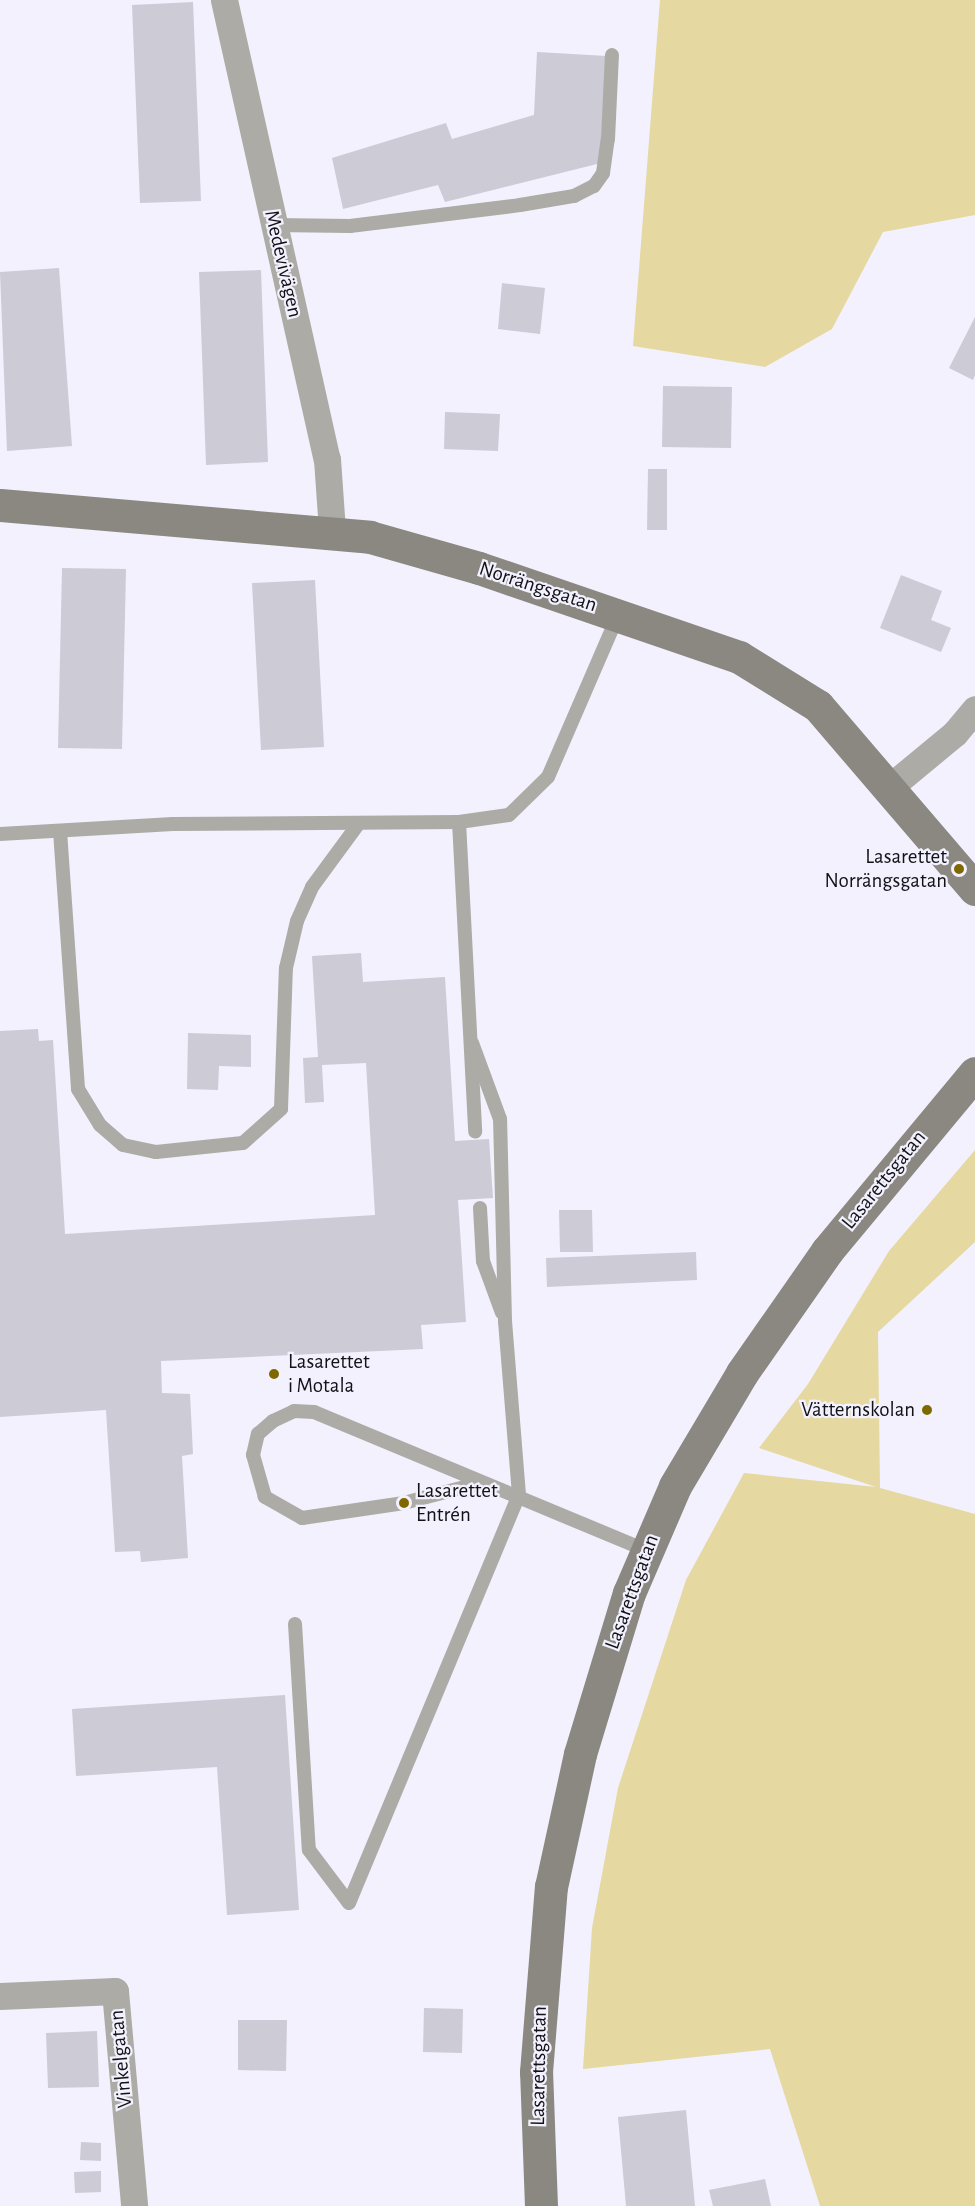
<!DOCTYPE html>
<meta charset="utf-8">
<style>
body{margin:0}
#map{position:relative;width:975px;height:2206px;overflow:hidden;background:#f2f1fd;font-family:"Alegreya Sans",sans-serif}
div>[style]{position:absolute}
.green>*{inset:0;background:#e5d8a0}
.building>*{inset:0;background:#cccbd6}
.lane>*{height:14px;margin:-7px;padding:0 7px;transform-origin:7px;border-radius:7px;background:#acaba6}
.street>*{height:27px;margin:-13.5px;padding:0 13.5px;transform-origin:13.5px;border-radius:13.5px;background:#acaba6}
.secondary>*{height:33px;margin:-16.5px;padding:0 16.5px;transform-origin:16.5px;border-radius:16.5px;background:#8a8881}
.dots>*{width:16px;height:16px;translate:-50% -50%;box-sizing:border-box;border:3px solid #f2f1fd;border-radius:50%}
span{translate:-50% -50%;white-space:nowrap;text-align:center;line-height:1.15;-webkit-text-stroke:4.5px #f2f1fd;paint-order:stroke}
.street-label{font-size:21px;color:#121216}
.poi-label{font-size:21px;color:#121216}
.right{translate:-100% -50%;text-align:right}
.left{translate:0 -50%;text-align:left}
</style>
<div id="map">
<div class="green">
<div style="clip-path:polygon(660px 0,975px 0,975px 215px,883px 232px,832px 329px,765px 367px,633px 346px)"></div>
<div style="clip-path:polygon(975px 1150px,975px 1242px,878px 1332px,880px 1488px,975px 1514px,975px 2206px,820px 2206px,770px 2049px,583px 2069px,592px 1928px,618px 1788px,686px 1580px,744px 1473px,876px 1487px,759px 1448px,808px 1384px,889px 1251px)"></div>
</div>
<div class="building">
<div style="clip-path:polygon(193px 2px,201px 201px,140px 203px,132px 5px)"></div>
<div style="clip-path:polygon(537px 52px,607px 56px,605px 162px,445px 202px,438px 185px,343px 209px,332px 158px,446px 123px,452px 139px,534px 115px)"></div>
<div style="clip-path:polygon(59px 268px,72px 446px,7px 451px,0 272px)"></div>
<div style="clip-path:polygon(261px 270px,268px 462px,206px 465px,199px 272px)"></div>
<div style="clip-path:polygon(502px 283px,545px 288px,540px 334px,498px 329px)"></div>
<div style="clip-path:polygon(975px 317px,975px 375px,973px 380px,949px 368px)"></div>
<div style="clip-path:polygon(663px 386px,732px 387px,731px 448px,662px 447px)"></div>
<div style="clip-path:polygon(445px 412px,500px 414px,498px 451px,444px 449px)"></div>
<div style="clip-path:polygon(648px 469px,667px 469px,667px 530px,647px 530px)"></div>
<div style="clip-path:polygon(62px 568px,126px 569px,122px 749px,58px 748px)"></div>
<div style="clip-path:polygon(901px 575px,942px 591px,931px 620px,951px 628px,941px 652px,880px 628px)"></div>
<div style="clip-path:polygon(315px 580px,324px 747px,261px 750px,252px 583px)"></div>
<div style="clip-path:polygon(361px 953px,363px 982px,445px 977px,455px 1141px,489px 1139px,493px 1198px,458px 1200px,466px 1322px,421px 1325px,423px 1349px,161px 1361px,162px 1393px,190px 1394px,193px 1454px,182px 1456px,188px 1558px,141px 1562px,140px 1551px,115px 1552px,106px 1410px,0 1417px,0 1031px,38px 1029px,39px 1041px,53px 1040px,65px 1234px,375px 1215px,366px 1063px,322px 1065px,324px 1102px,305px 1103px,303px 1058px,318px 1057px,312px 956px)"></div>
<div style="clip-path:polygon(188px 1033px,251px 1035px,251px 1067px,219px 1066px,218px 1090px,187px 1089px)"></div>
<div style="clip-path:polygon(559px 1210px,592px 1210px,593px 1252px,560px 1252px)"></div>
<div style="clip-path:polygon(696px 1252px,697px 1280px,547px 1287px,546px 1258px)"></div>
<div style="clip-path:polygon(285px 1695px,299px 1910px,227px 1915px,217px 1767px,76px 1776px,72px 1709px)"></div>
<div style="clip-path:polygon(424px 2008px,463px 2009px,462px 2053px,423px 2052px)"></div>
<div style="clip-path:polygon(238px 2020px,287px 2020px,286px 2071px,238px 2070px)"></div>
<div style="clip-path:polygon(97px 2031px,99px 2087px,48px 2088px,46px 2033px)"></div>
<div style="clip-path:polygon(686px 2110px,695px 2206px,626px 2206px,618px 2117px)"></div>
<div style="clip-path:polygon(81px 2142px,101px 2143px,101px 2161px,80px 2160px)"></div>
<div style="clip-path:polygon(101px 2171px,101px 2192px,75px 2193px,74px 2172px)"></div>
<div style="clip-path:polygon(765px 2179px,771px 2206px,713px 2206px,709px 2190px)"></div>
</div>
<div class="lane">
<div style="left:274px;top:225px;width:76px;rotate:0.8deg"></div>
<div style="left:350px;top:226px;width:171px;rotate:-7deg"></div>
<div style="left:520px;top:205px;width:55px;rotate:-9.5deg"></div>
<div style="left:574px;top:196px;width:22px;rotate:-27deg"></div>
<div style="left:594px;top:186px;width:16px;rotate:-55deg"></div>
<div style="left:603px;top:173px;width:34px;rotate:-82deg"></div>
<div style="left:608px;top:139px;width:84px;rotate:-87.3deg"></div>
<div style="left:459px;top:822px;width:310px;rotate:87deg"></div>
<div style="left:60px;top:831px;width:259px;rotate:86deg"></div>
<div style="left:78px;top:1089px;width:42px;rotate:58.6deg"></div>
<div style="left:100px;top:1125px;width:30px;rotate:41deg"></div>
<div style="left:123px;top:1145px;width:34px;rotate:12deg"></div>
<div style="left:156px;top:1152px;width:87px;rotate:-5.9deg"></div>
<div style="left:243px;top:1143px;width:51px;rotate:-41.8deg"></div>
<div style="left:281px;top:1109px;width:141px;rotate:-88deg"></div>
<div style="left:286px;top:968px;width:48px;rotate:-76.8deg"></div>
<div style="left:297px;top:921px;width:37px;rotate:-66deg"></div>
<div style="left:312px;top:887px;width:79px;rotate:-53.7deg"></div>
<div style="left:0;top:834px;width:173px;rotate:-3.3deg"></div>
<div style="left:173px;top:824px;width:286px;rotate:-0.4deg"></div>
<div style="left:459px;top:822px;width:50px;rotate:-8deg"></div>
<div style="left:509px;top:815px;width:54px;rotate:-44.3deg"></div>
<div style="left:548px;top:777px;width:176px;rotate:-66.6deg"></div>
<div style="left:480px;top:1208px;width:53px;rotate:86.8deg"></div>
<div style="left:483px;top:1261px;width:55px;rotate:69.9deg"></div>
<div style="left:480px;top:1483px;width:79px;rotate:165.3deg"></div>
<div style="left:404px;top:1503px;width:103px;rotate:171.6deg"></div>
<div style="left:302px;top:1518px;width:43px;rotate:-150.4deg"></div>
<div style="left:265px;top:1497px;width:44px;rotate:-105.9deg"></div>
<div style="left:253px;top:1455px;width:22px;rotate:-77deg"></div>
<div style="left:258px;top:1434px;width:20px;rotate:-41deg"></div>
<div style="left:273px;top:1421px;width:23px;rotate:-25deg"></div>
<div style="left:294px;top:1411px;width:20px;rotate:3deg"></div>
<div style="left:314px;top:1412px;width:360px;rotate:22.6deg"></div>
<div style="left:295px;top:1624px;width:226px;rotate:86.5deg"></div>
<div style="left:309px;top:1850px;width:66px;rotate:53deg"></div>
<div style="left:349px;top:1903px;width:442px;rotate:-67.4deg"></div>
<div style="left:519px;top:1495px;width:175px;rotate:-94.6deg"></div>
<div style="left:505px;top:1321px;width:202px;rotate:-91.4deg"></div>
<div style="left:500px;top:1119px;width:81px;rotate:-110.2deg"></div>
</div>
<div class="street">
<div style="left:224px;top:0;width:470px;rotate:77.4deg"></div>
<div style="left:327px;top:459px;width:71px;rotate:86deg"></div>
<div style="left:891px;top:786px;width:83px;rotate:-39.6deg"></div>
<div style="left:955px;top:733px;width:31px;rotate:-50deg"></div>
<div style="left:0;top:1996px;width:115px;rotate:-2.5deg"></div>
<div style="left:115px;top:1991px;width:216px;rotate:84.9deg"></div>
</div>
<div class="secondary">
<div style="left:0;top:505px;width:371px;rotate:4.9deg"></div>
<div style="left:370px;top:537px;width:113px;rotate:15.9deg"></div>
<div style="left:479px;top:568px;width:275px;rotate:18.9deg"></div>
<div style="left:739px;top:657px;width:93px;rotate:31.8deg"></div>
<div style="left:818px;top:706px;width:241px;rotate:49.4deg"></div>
<div style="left:541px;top:2206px;width:134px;rotate:-92.1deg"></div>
<div style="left:536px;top:2072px;width:186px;rotate:-85.4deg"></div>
<div style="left:551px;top:1887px;width:136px;rotate:-77.7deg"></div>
<div style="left:580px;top:1754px;width:168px;rotate:-73.1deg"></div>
<div style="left:629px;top:1593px;width:116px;rotate:-66.7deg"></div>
<div style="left:675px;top:1486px;width:131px;rotate:-59.3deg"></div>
<div style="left:742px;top:1373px;width:149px;rotate:-55.1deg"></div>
<div style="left:827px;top:1251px;width:231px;rotate:-50.3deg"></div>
</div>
<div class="dots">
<div style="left:959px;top:869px;background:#7d6900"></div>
<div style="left:274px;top:1374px;background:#7d6900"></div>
<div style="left:927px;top:1410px;background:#7d6900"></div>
<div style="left:404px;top:1503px;background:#7d6900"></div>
</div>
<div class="street-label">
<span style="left:283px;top:264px;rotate:77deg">Medevivägen</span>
<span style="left:538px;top:587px;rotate:18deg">Norrängsgatan</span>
<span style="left:884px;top:1180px;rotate:-51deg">Lasarettsgatan</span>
<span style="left:632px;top:1592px;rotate:-70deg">Lasarettsgatan</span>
<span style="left:121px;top:2059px;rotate:-95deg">Vinkelgatan</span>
<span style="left:539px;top:2066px;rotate:-89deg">Lasarettsgatan</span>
</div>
<div class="poi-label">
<span class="right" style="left:947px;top:869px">Lasarettet<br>Norrängsgatan</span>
<span class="left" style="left:288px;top:1374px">Lasarettet<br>i Motala</span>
<span class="right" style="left:915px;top:1410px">Vätternskolan</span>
<span class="left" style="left:416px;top:1503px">Lasarettet<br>Entrén</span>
</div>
</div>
